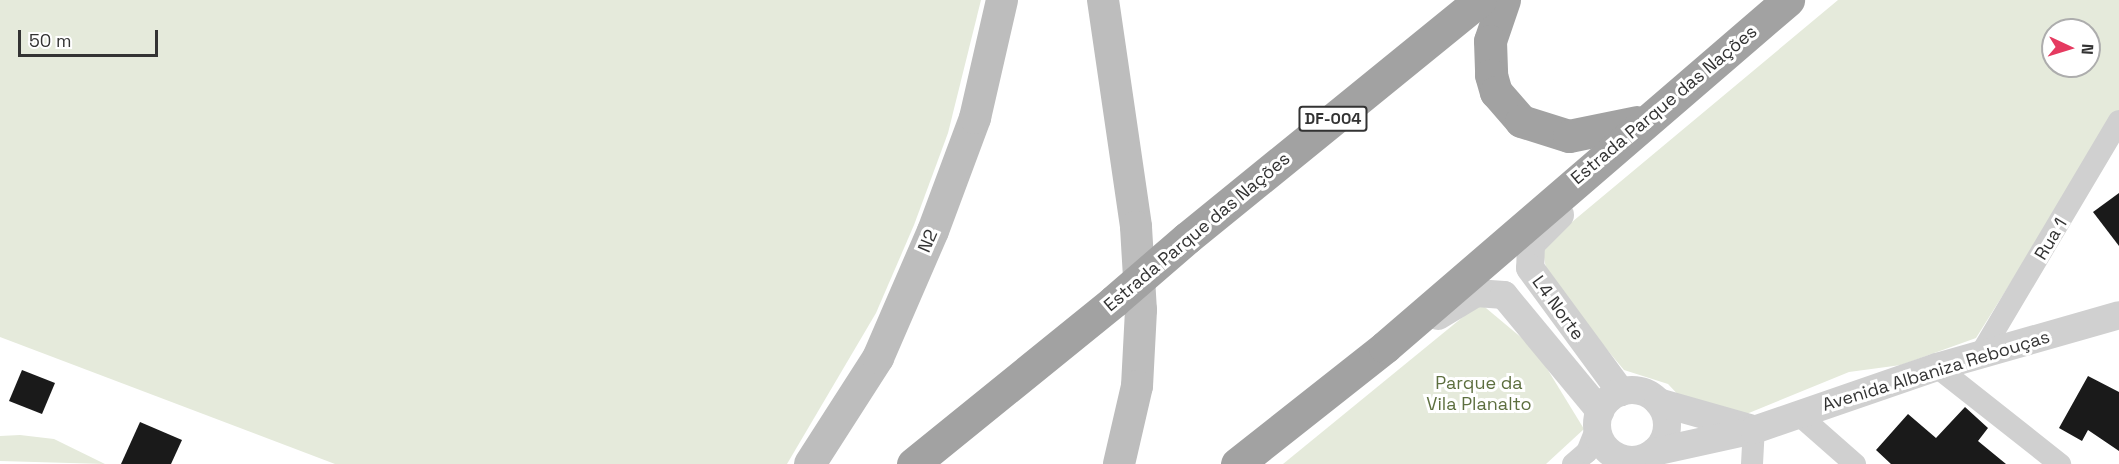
<!DOCTYPE html>
<meta charset="utf-8">
<style>
body{margin:0}
#map{position:relative;width:2119px;height:464px;overflow:hidden;background:#fff;font-family:"Space Grotesk",sans-serif}
div>[style]{position:absolute}
.green>*{inset:0;background:#e5eadb}
.building>*{inset:0;background:#1a1a1a}
.minor>*{height:22px;margin:-11px;padding:0 11px;transform-origin:11px;border-radius:11px;background:#d0d0d0}
.tertiary>*{height:28px;margin:-14px;padding:0 14px;transform-origin:14px;border-radius:14px;background:#d0d0d0}
.tertiary>.ring{margin:-14px;padding:0;box-sizing:content-box;background:none;border:28px solid #d0d0d0;border-radius:50%}
.secondary>*{height:32px;margin:-16px;padding:0 16px;transform-origin:16px;border-radius:16px;background:#bdbdbd}
.trunk>*{height:33px;margin:-16.5px;padding:0 16.5px;transform-origin:16.5px;border-radius:16.5px;background:#a2a2a2}
.trunk-bridge>*{height:33px;margin:-16.5px;padding:0 16.5px;transform-origin:16.5px;border-radius:16.5px;background:#a2a2a2}
span{translate:-50% -50%;white-space:nowrap;text-align:center;line-height:1.15;-webkit-text-stroke:6px #fff;paint-order:stroke}
.shield-label span{padding:2px 4px;background:#fff;border:2px solid;border-radius:4px;-webkit-text-stroke-width:0}
.shield-label{font-size:16px;color:#333;font-weight:700}
.street-label{font-size:18px;color:#333}
.park-label{font-size:18px;color:#5d6f3f}
.north{position:absolute;left:2041px;top:18px;width:60px;height:60px;box-sizing:border-box;background:#fff;border:2px solid #adadad;border-radius:50%;rotate:94deg;font-size:16px;font-weight:700;line-height:24px;text-align:center;color:#333}
.north::after{content:'';display:block;margin:auto;width:21px;height:27px;background:#e53a60;clip-path:polygon(50% 0,100% 100%,50% 72%,0 100%)}
.scale{position:absolute;left:18px;top:30px;width:140px;height:27px;box-sizing:border-box;border:3px solid #333;border-top:0;padding-left:8px;font-size:18px;line-height:21px;white-space:nowrap;color:#333;-webkit-text-stroke:4px #fff;paint-order:stroke}
</style>
<div id="map">
<div class="green">
<div style="clip-path:polygon(0 0,981px 0,948px 133px,914px 225px,876px 313px,787px 464px,335px 464px,0 337px)"></div>
<div style="clip-path:polygon(evenodd,1838px 0,2119px 0,2119px 110px,1976px 338px,1901px 365px,1849px 372px,1744px 415px,1684px 401px,1668px 384px,1624px 370px,1548px 279px,1542px 247px,1838px 0,2053px 30px,2089px 30px,2089px 66px,2053px 66px,2053px 30px)"></div>
<div style="clip-path:polygon(1480px 303px,1535px 349px,1584px 429px,1546px 464px,1283px 464px)"></div>
<div style="clip-path:polygon(20px 435px,54px 439px,105px 464px,0 461px,0 436px)"></div>
</div>
<div class="building">
<div style="clip-path:polygon(2119px 193px,2119px 246px,2093px 212px)"></div>
<div style="clip-path:polygon(22px 370px,55px 383px,42px 414px,9px 401px)"></div>
<div style="clip-path:polygon(2088px 376px,2119px 392px,2119px 451px,2088px 430px,2082px 441px,2059px 428px)"></div>
<div style="clip-path:polygon(1965px 407px,1988px 428px,1978px 441px,2006px 464px,1891px 464px,1876px 450px,1908px 414px,1936px 438px)"></div>
<div style="clip-path:polygon(140px 422px,182px 440px,171px 464px,121px 464px)"></div>
</div>
<div class="minor">
<div style="left:1980px;top:355px;width:272px;rotate:-59.3deg"></div>
<div style="left:1937px;top:367px;width:157px;rotate:38.3deg"></div>
<div style="left:1798px;top:414px;width:76px;rotate:41.3deg"></div>
<div style="left:1573px;top:464px;width:18px;rotate:-41deg"></div>
<div style="left:1587px;top:452px;width:27px;rotate:-68deg"></div>
<div style="left:1622px;top:464px;width:6px;rotate:-45deg"></div>
<div style="left:1752px;top:464px;width:34px;rotate:-87deg"></div>
</div>
<div class="tertiary">
<div style="left:1560px;top:215px;width:41px;rotate:135deg"></div>
<div style="left:1531px;top:244px;width:24px;rotate:92deg"></div>
<div style="left:1530px;top:268px;width:154px;rotate:53.7deg"></div>
<div style="left:1438px;top:316px;width:44px;rotate:-31.2deg"></div>
<div style="left:1476px;top:293px;width:28px;rotate:4deg"></div>
<div style="left:1504px;top:295px;width:151px;rotate:50.4deg"></div>
<div class="ring" style="left:1597px;top:390px;width:42px;height:42px"></div>
<div style="left:1658px;top:402px;width:96px;rotate:15.8deg"></div>
<div style="left:1654px;top:452px;width:102px;rotate:-12.4deg"></div>
<div style="left:1754px;top:430px;width:194px;rotate:-19deg"></div>
<div style="left:1937px;top:367px;width:189px;rotate:-15.9deg"></div>
</div>
<div class="secondary">
<div style="left:1103px;top:0;width:229px;rotate:81.7deg"></div>
<div style="left:1136px;top:227px;width:83px;rotate:86.6deg"></div>
<div style="left:1141px;top:310px;width:76px;rotate:93deg"></div>
<div style="left:1137px;top:386px;width:80px;rotate:103deg"></div>
<div style="left:810px;top:464px;width:126px;rotate:-57.3deg"></div>
<div style="left:878px;top:358px;width:138px;rotate:-66.6deg"></div>
<div style="left:933px;top:231px;width:121px;rotate:-69.6deg"></div>
<div style="left:975px;top:118px;width:121px;rotate:-77.1deg"></div>
</div>
<div class="trunk">
<div style="left:1504px;top:0;width:43px;rotate:108.9deg"></div>
<div style="left:1490px;top:41px;width:34px;rotate:88deg"></div>
<div style="left:1491px;top:75px;width:18px;rotate:74deg"></div>
<div style="left:1496px;top:92px;width:38px;rotate:49deg"></div>
<div style="left:1521px;top:121px;width:50px;rotate:17.4deg"></div>
<div style="left:1569px;top:136px;width:69px;rotate:-11.6deg"></div>
<div style="left:1187px;top:238px;width:377px;rotate:-39.1deg"></div>
<div style="left:913px;top:464px;width:259px;rotate:-39deg"></div>
<div style="left:1237px;top:464px;width:189px;rotate:-38.3deg"></div>
<div style="left:1385px;top:347px;width:532px;rotate:-40.73deg"></div>
</div>
<div class="trunk-bridge">
<div style="left:1114px;top:301px;width:96px;rotate:-40.8deg"></div>
</div>
<div class="shield-label">
<span style="left:1333px;top:119px">DF-004</span>
</div>
<div class="street-label">
<span style="left:1664px;top:105px;rotate:-40deg">Estrada Parque das Nações</span>
<span style="left:1197px;top:232px;rotate:-40deg">Estrada Parque das Nações</span>
<span style="left:2051px;top:239px;rotate:-59deg">Rua 1</span>
<span style="left:928px;top:241px;rotate:-67deg">N2</span>
<span style="left:1558px;top:308px;rotate:54deg">L4 Norte</span>
<span style="left:1936px;top:371px;rotate:-17deg">Avenida Albaniza Rebouças</span>
</div>
<div class="park-label">
<span style="left:1479px;top:394px">Parque da<br>Vila Planalto</span>
</div>
<div class="north">N</div>
<div class="scale">50 m</div>
</div>
